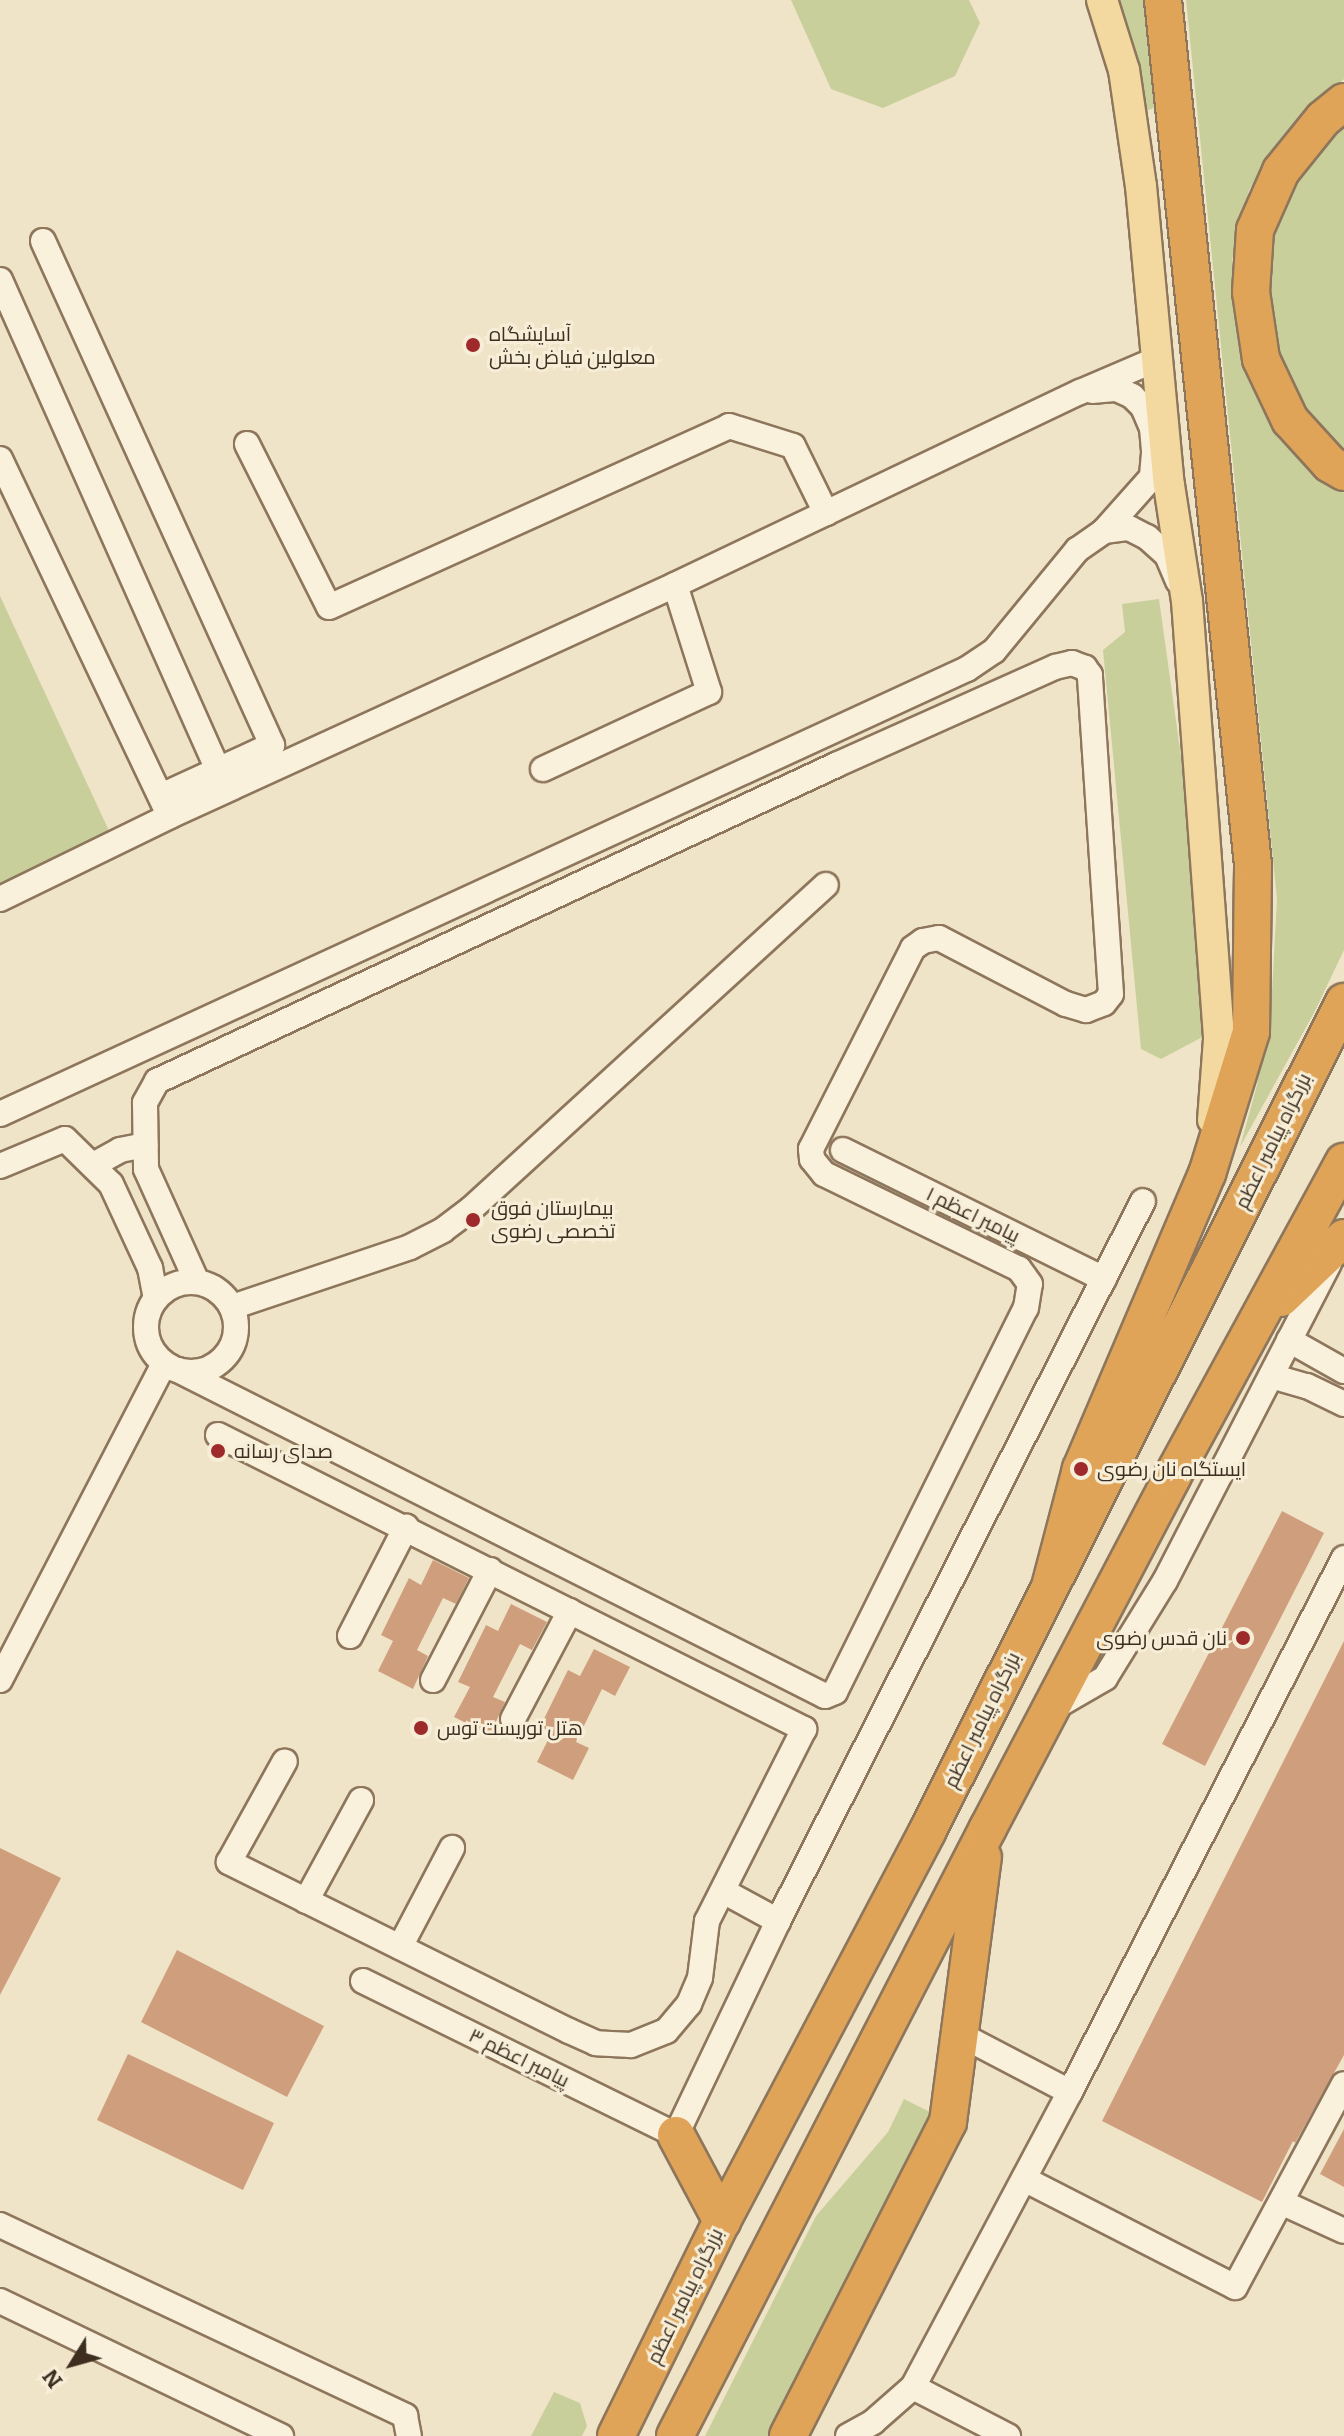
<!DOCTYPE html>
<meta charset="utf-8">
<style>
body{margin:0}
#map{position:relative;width:1344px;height:2436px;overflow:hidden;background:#f0e4c8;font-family:Bitter,Cairo,serif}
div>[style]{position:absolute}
.green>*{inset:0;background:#c9cf9b}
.building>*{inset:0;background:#cf9f7d}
.roads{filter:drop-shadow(2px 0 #8d765c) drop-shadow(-2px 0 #8d765c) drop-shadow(0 2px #8d765c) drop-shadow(0 -2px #8d765c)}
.minor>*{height:24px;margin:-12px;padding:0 12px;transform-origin:12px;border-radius:12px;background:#faf1dc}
.minor>.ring{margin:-12px;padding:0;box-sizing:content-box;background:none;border:24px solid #faf1dc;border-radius:50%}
.major>*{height:30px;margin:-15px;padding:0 15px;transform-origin:15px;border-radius:15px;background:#f3d9a0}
.highway>*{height:36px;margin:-18px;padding:0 18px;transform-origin:18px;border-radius:18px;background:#e0a458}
.dots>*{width:22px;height:22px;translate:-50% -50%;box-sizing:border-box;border:4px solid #f7eed8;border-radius:50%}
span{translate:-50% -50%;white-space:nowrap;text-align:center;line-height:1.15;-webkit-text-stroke:6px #f7eed8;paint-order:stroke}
.poi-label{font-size:20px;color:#3d2e20}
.left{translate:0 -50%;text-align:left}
.right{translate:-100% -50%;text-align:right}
.street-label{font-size:20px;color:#3d2e20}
.north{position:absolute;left:32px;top:2324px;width:80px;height:80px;-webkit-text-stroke:6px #f7eed8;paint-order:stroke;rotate:233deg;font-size:22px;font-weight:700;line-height:32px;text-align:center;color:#3d2e20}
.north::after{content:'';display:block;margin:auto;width:28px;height:36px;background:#3d2e20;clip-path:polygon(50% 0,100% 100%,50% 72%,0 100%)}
</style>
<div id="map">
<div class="green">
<div style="clip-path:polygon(791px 0,969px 0,980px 23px,955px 76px,883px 108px,831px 89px)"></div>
<div style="clip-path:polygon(1115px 0,1147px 0,1156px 107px,1146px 111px,1133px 45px)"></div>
<div style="clip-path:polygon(1186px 0,1344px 0,1344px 79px,1287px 131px,1249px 190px,1232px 260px,1236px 324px,1256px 391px,1297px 453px,1344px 493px,1344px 950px,1315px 1011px,1240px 1147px,1257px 1085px,1272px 992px,1277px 899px)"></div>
<div style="clip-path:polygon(1344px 124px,1344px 453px,1294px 399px,1272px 345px,1266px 275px,1278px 214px,1312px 154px)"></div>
<div style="clip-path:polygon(0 596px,110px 833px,0 884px)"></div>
<div style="clip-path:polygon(1159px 599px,1189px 814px,1210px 1033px,1161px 1059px,1141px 1049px,1103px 650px,1125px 632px,1122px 604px)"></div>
<div style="clip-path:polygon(904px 2099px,936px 2115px,772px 2436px,705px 2436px,816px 2216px,888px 2132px)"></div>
<div style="clip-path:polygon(554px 2392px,580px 2403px,587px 2426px,582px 2436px,531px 2436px)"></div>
</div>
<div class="building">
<div style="clip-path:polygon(1282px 1511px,1324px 1533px,1205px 1766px,1162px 1744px)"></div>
<div style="clip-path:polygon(433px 1560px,469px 1578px,456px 1604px,443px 1598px,417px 1650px,428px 1656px,413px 1689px,378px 1671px,393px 1641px,381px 1635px,409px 1578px,421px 1585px)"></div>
<div style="clip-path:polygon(511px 1604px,547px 1622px,532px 1650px,520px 1644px,493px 1697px,505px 1702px,490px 1735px,454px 1717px,470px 1687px,458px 1682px,486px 1625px,498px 1631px)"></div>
<div style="clip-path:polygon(1344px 1641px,1344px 2055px,1295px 2143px,1293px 2141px,1262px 2202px,1102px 2121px)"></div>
<div style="clip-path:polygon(594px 1649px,630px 1667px,615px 1696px,602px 1689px,576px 1742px,589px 1748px,573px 1780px,537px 1762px,552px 1732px,540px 1727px,568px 1670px,580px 1676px)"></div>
<div style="clip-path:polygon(0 1848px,61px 1878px,0 1995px)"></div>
<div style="clip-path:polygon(177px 1950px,324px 2026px,287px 2097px,141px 2022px)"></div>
<div style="clip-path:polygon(128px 2054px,274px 2123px,243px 2190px,97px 2120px)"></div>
<div style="clip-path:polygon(1344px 2129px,1344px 2187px,1320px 2174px)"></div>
</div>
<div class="roads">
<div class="minor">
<div style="left:43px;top:241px;width:554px;rotate:65.56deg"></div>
<div style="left:272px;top:745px;width:122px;rotate:155.3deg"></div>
<div style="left:0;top:280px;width:536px;rotate:66.02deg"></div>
<div style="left:1092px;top:391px;width:25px;rotate:-5deg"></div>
<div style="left:1117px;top:389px;width:17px;rotate:25deg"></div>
<div style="left:1132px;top:396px;width:16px;rotate:45deg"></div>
<div style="left:1143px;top:407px;width:23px;rotate:67deg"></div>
<div style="left:1152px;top:428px;width:25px;rotate:85deg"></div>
<div style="left:1154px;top:453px;width:24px;rotate:95deg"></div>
<div style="left:1152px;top:477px;width:72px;rotate:131.6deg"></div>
<div style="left:247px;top:444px;width:182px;rotate:63.3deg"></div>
<div style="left:329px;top:607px;width:439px;rotate:-24.3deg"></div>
<div style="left:729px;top:426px;width:67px;rotate:17.4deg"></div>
<div style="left:793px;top:446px;width:75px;rotate:63.8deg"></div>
<div style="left:0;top:459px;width:389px;rotate:64.6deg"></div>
<div style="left:543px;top:769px;width:183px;rotate:-24.9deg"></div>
<div style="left:709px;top:692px;width:112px;rotate:-107.6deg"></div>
<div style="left:0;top:899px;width:189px;rotate:-26deg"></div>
<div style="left:170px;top:816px;width:555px;rotate:-24.58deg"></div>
<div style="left:675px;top:585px;width:449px;rotate:-25.5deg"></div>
<div style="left:1080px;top:392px;width:84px;rotate:-23.2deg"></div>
<div style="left:0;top:1114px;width:1064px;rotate:-24.71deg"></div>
<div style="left:967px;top:669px;width:32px;rotate:-34deg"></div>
<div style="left:994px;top:651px;width:131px;rotate:-50.6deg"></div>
<div style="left:1077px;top:550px;width:33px;rotate:-35deg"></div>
<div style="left:1104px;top:531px;width:25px;rotate:-7deg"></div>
<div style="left:1129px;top:528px;width:20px;rotate:27deg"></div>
<div style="left:1147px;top:537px;width:27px;rotate:42deg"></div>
<div style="left:1167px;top:555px;width:28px;rotate:67deg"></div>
<div style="left:843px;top:1150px;width:291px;rotate:26.3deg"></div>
<div style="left:95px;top:1164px;width:29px;rotate:-29deg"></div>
<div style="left:120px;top:1150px;width:26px;rotate:-11deg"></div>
<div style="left:0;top:1166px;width:70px;rotate:-22.6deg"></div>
<div style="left:65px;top:1139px;width:64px;rotate:44.4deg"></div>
<div style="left:111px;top:1184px;width:93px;rotate:65.1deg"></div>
<div style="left:150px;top:1268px;width:31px;rotate:79deg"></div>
<div class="ring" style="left:146px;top:1282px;width:66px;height:66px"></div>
<div style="left:232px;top:1307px;width:188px;rotate:-18.6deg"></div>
<div style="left:410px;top:1247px;width:37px;rotate:-27deg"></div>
<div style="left:443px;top:1230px;width:36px;rotate:-37deg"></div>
<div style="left:472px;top:1208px;width:479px;rotate:-42.4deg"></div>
<div style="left:1289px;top:1340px;width:63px;rotate:29.4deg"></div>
<div style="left:178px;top:1370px;width:724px;rotate:26.74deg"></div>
<div style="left:825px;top:1696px;width:11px;rotate:-22deg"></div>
<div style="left:835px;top:1692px;width:429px;rotate:-63.6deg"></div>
<div style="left:1026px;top:1308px;width:24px;rotate:-81deg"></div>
<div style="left:1030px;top:1284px;width:19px;rotate:-126deg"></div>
<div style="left:1019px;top:1269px;width:217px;rotate:-154deg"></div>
<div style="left:824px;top:1174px;width:19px;rotate:-129deg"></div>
<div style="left:812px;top:1159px;width:10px;rotate:-96deg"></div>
<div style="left:811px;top:1149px;width:225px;rotate:-63.1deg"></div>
<div style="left:913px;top:948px;width:12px;rotate:-35deg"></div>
<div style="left:923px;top:941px;width:16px;rotate:-11deg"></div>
<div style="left:939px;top:938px;width:143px;rotate:27.5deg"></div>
<div style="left:1066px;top:1004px;width:21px;rotate:17deg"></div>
<div style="left:1086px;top:1010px;width:19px;rotate:-21deg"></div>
<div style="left:1104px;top:1003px;width:11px;rotate:-52deg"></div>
<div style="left:1111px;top:994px;width:320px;rotate:-93.8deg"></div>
<div style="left:1090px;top:675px;width:9px;rotate:-126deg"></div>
<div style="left:1085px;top:668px;width:14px;rotate:-159deg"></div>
<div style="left:1072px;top:663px;width:17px;rotate:167deg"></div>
<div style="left:1055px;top:667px;width:240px;rotate:155.9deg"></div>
<div style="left:836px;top:765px;width:749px;rotate:155.04deg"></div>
<div style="left:157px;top:1081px;width:25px;rotate:119deg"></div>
<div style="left:145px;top:1103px;width:66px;rotate:89.1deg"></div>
<div style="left:146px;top:1169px;width:124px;rotate:65.7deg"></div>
<div style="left:1271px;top:1376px;width:37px;rotate:16deg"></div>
<div style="left:1307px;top:1386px;width:41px;rotate:25.9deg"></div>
<div style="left:218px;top:1435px;width:656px;rotate:26.64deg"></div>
<div style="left:804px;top:1729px;width:215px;rotate:116.8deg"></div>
<div style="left:707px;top:1921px;width:57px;rotate:97deg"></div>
<div style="left:700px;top:1978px;width:28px;rotate:113deg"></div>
<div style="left:689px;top:2004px;width:35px;rotate:130deg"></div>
<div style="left:666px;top:2031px;width:38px;rotate:158deg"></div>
<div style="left:631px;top:2045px;width:35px;rotate:-177deg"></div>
<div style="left:596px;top:2043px;width:30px;rotate:-156deg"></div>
<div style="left:569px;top:2031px;width:380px;rotate:-153.6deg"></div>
<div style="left:229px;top:1862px;width:115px;rotate:-61deg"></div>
<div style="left:350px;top:1636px;width:123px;rotate:-62.8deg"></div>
<div style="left:0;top:1680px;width:356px;rotate:-62.6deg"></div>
<div style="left:433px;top:1680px;width:124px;rotate:-62.6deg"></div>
<div style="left:1050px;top:1710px;width:64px;rotate:-30.2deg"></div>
<div style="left:1105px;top:1678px;width:114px;rotate:-58.3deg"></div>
<div style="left:1165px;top:1581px;width:358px;rotate:-62.7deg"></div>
<div style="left:513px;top:1719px;width:122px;rotate:-62.2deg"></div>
<div style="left:723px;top:1891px;width:63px;rotate:28.6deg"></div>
<div style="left:306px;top:1901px;width:115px;rotate:-61.4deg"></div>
<div style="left:400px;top:1947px;width:112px;rotate:-62.3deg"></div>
<div style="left:363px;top:1981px;width:349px;rotate:26.2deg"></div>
<div style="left:676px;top:2135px;width:237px;rotate:-64.5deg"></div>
<div style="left:778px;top:1921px;width:807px;rotate:-63.12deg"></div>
<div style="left:957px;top:2033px;width:127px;rotate:27.6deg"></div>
<div style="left:1024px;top:2179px;width:237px;rotate:27.1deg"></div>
<div style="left:1235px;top:2287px;width:230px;rotate:-61.8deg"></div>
<div style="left:1281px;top:2202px;width:69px;rotate:24.7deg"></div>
<div style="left:0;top:2225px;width:448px;rotate:25.2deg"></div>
<div style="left:405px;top:2416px;width:20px;rotate:79deg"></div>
<div style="left:0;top:2301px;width:312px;rotate:25.7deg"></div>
<div style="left:913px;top:2387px;width:107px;rotate:27.3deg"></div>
<div style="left:848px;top:2436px;width:29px;rotate:-29deg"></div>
<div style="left:873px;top:2422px;width:53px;rotate:-41.2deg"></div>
<div style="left:913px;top:2387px;width:334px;rotate:-62deg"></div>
<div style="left:1070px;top:2092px;width:600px;rotate:-62.84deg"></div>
</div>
<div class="major">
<div style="left:1102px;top:0;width:73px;rotate:72.6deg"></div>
<div style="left:1124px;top:70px;width:117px;rotate:81.7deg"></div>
<div style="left:1141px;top:186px;width:300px;rotate:84.7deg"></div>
<div style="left:1169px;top:485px;width:117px;rotate:81.2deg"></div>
<div style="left:1187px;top:601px;width:439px;rotate:85.8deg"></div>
<div style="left:1219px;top:1039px;width:81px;rotate:94.2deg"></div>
</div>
<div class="highway">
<div style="left:1344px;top:102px;width:27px;rotate:141deg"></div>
<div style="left:1323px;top:119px;width:67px;rotate:128.9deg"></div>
<div style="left:1281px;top:171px;width:64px;rotate:113.8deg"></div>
<div style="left:1255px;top:230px;width:62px;rotate:93.7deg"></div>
<div style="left:1251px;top:292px;width:68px;rotate:81.5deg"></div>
<div style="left:1261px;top:359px;width:68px;rotate:64.6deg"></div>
<div style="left:1290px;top:420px;width:59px;rotate:47.7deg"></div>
<div style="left:1330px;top:464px;width:16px;rotate:30deg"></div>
<div style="left:1281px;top:1298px;width:87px;rotate:-43.6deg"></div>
<div style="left:1051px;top:1583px;width:118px;rotate:-75.3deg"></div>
<div style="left:1081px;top:1469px;width:321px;rotate:-66.9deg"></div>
<div style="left:1207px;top:1174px;width:149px;rotate:-72.8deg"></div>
<div style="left:1251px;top:1032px;width:167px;rotate:-89.3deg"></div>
<div style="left:1253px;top:865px;width:870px;rotate:-95.94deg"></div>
<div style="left:676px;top:2135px;width:98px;rotate:61.9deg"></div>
<div style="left:616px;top:2436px;width:240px;rotate:-63.8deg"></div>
<div style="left:722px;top:2221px;width:440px;rotate:-62.2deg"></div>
<div style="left:927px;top:1832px;width:929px;rotate:-63.32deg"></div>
<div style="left:675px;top:2436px;width:684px;rotate:-62.76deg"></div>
<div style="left:988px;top:1828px;width:396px;rotate:-62.3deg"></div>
<div style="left:1172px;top:1477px;width:359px;rotate:-61.4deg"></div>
<div style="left:788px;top:2436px;width:352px;rotate:-63deg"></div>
<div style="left:948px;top:2122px;width:267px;rotate:-82.5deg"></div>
</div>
</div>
<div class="dots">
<div style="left:473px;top:345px;background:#9e2a2b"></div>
<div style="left:473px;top:1220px;background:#9e2a2b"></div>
<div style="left:218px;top:1451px;background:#9e2a2b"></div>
<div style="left:1081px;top:1469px;background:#9e2a2b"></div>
<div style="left:1243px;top:1638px;background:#9e2a2b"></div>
<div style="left:421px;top:1728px;background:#9e2a2b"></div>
</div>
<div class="poi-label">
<span class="left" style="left:489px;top:346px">آسایشگاه<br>معلولین فیاض بخش</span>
<span class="left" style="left:491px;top:1220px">بیمارستان فوق<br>تخصصی رضوی</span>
<span class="left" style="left:234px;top:1451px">صدای رسانه</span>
<span class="left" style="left:1097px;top:1469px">ایستگاه نان رضوی</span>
<span class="right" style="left:1227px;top:1638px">نان قدس رضوی</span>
<span class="left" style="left:437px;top:1728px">هتل توریست توس</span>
</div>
<div class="street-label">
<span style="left:1273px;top:1141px;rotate:-64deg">بزرگراه پیامبر اعظم</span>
<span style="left:973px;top:1215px;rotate:26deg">پیامبر اعظم ۱</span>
<span style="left:982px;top:1720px;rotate:-64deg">بزرگراه پیامبر اعظم</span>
<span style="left:519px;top:2058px;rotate:26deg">پیامبر اعظم ۳</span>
<span style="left:685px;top:2296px;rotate:-64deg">بزرگراه پیامبر اعظم</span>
</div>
<div class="north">N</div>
</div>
